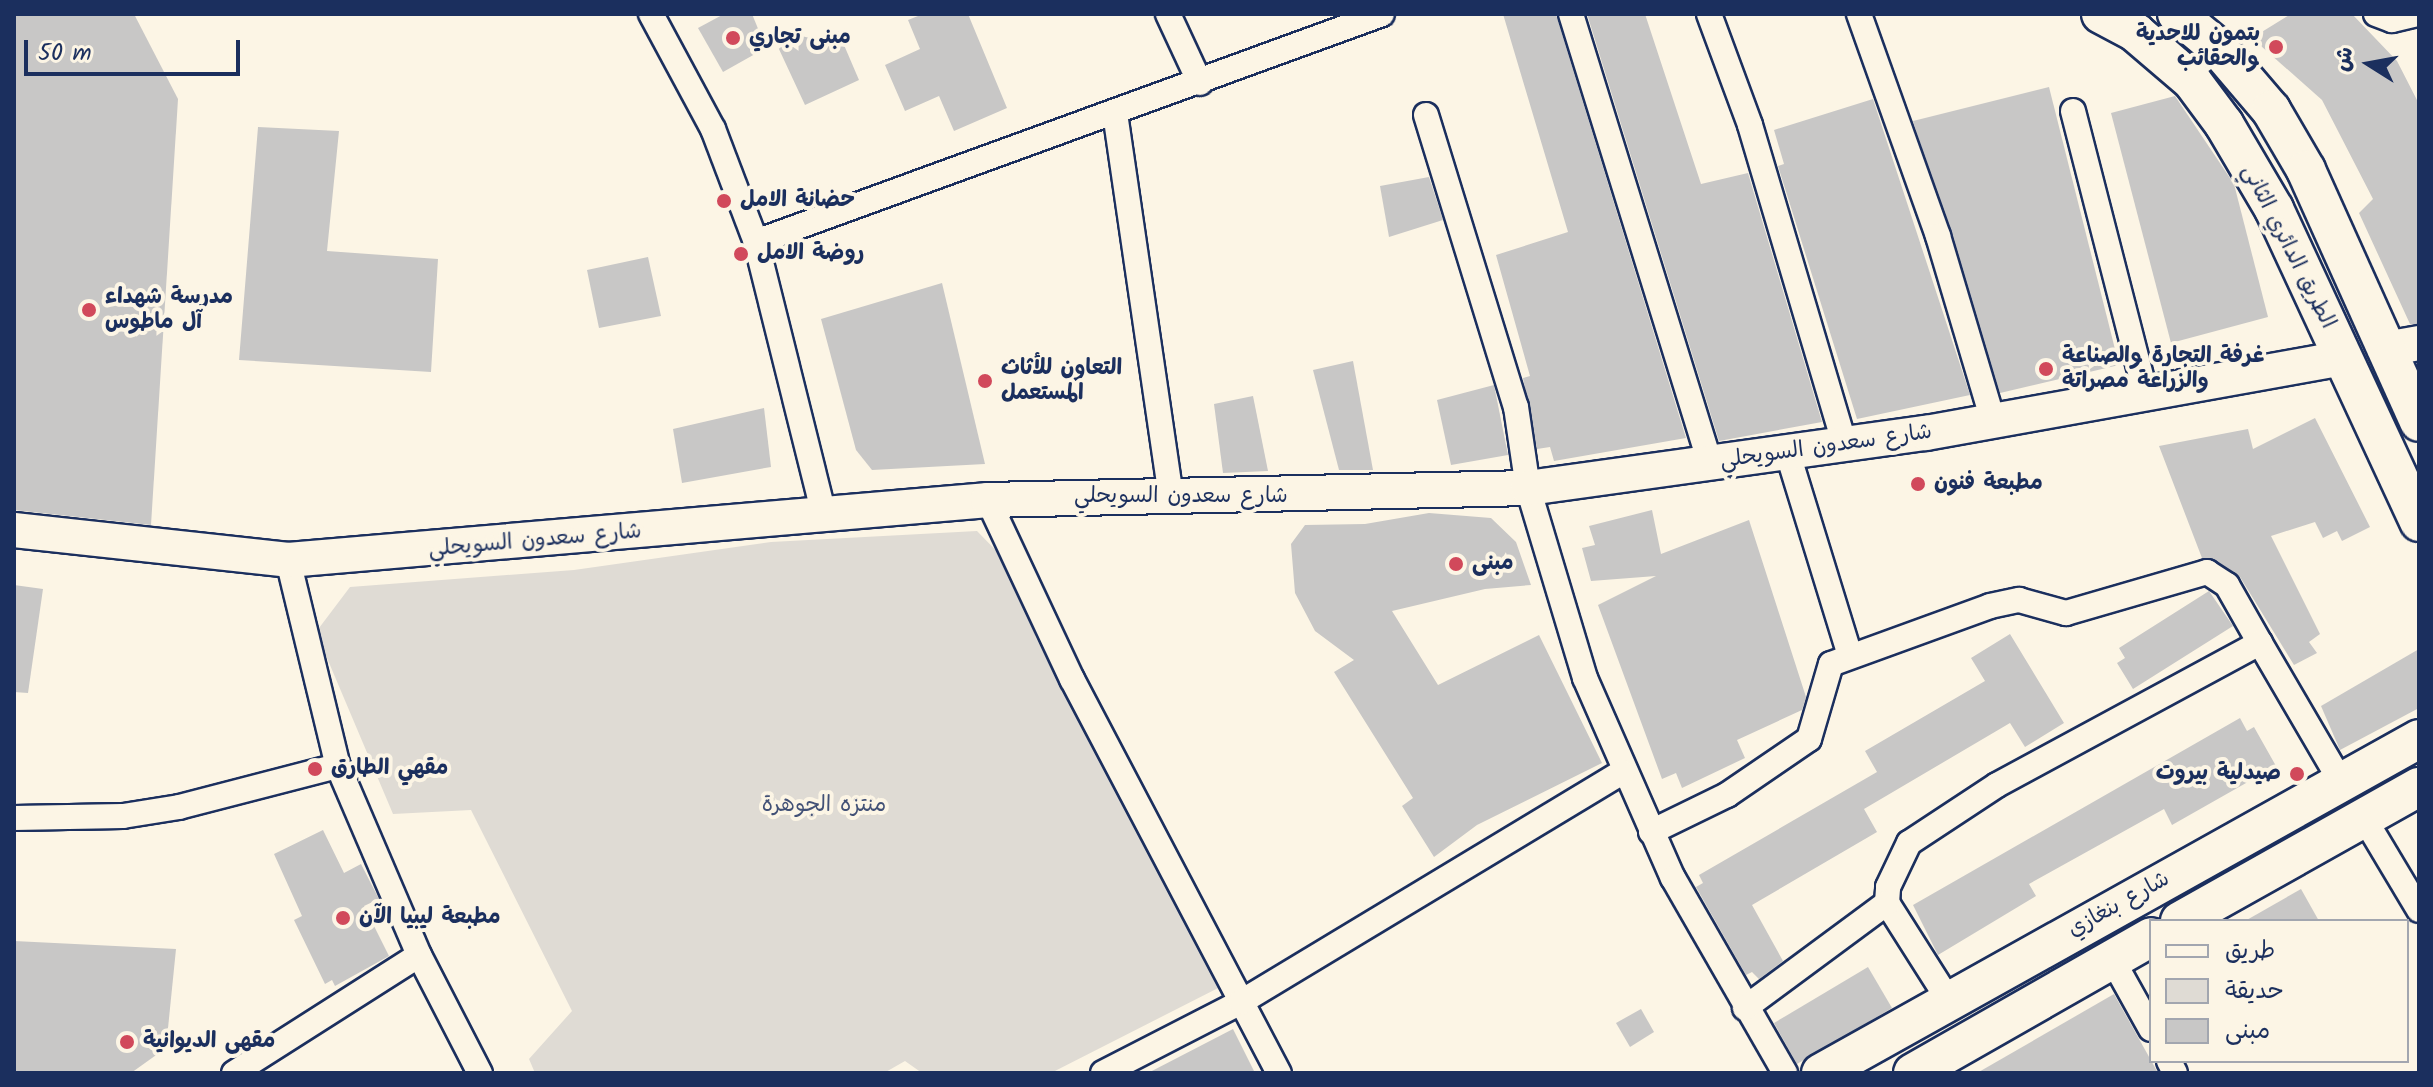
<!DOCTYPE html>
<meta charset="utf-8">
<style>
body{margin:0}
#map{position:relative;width:2433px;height:1087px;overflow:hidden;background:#fcf5e5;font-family:Kalam,"Playpen Sans Arabic",sans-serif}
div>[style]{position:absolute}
.green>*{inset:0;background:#dfdbd4}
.building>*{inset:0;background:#c8c7c6}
.roads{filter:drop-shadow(2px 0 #1b2f5e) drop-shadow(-2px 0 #1b2f5e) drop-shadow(0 2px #1b2f5e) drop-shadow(0 -2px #1b2f5e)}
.street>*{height:24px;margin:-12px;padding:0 12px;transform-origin:12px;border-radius:12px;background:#fcf5e5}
.secondary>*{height:34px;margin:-17px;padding:0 17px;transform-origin:17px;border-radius:17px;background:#fcf5e5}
.primary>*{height:38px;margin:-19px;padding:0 19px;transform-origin:19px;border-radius:19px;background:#fcf5e5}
.dots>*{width:22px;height:22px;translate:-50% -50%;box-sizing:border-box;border:4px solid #fcf5e5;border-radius:50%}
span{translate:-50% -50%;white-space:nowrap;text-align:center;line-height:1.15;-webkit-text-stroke:8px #fcf5e5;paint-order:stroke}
.poi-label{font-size:22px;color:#1b2f5e;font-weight:700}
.right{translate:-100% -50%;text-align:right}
.left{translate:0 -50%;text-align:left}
.street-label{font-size:22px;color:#1b2f5e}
.park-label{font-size:22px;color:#425176}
.frame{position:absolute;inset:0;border:16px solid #1b2f5e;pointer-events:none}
.legend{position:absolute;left:2149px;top:919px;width:260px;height:144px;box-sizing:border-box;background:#fcf5e5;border:2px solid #a2a6af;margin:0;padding:10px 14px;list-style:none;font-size:24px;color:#1b2f5e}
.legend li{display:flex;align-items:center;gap:16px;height:40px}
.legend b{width:40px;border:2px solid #a2a6af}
.north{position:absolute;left:2329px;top:24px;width:80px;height:80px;-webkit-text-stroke:6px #fcf5e5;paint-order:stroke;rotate:281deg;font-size:22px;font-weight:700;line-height:32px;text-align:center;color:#1b2f5e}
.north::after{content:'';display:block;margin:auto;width:28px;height:36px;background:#1b2f5e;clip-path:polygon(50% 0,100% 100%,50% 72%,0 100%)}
.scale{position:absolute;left:24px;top:40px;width:216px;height:36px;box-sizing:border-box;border:4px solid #1b2f5e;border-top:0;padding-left:10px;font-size:24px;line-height:28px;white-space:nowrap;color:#1b2f5e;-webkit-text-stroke:6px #fcf5e5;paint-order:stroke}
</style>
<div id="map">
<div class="green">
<div style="clip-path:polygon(977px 531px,1014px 569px,1036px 638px,1228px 983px,1051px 1073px,922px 1073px,905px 1061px,884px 1073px,535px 1073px,529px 1059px,572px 1011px,471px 810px,393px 814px,316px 632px,350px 587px,574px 570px,771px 542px)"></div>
</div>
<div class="building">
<div style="clip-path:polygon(14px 14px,134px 14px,178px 99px,151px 525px,14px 510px)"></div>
<div style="clip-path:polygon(724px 14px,752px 14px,766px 48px,723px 72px,698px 28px)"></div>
<div style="clip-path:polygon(923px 14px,968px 14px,1007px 108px,954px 131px,939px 96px,905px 111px,885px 65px,920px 49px,908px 20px)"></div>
<div style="clip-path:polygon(1503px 14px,1556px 14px,1686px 438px,1554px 461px,1550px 447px,1537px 449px,1523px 378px,1530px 376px,1496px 255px,1568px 232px)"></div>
<div style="clip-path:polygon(1587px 14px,1645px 14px,1701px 184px,1748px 173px,1822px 422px,1719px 441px)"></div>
<div style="clip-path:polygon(2291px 14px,2352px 14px,2397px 61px,2419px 104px,2419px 324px,2410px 324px,2359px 213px,2373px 199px,2322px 100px,2252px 38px)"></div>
<div style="clip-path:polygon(838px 31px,859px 80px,805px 105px,778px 47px,801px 36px,815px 39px)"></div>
<div style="clip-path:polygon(2049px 87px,2119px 365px,2000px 393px,1913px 121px)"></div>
<div style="clip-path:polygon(2175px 96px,2234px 184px,2268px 317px,2171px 343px,2111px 113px)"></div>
<div style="clip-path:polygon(1873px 99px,1970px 395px,1857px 419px,1778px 166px,1784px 164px,1774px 130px)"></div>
<div style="clip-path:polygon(258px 127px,339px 131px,327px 251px,438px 259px,431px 372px,239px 360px)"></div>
<div style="clip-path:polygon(1429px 177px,1443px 220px,1389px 237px,1380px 186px)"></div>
<div style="clip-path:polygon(648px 257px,661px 316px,599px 328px,587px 270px)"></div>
<div style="clip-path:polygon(942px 283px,985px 464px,872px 470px,856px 450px,821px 319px)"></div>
<div style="clip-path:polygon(1353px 361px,1373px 470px,1339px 470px,1313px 370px)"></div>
<div style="clip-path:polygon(1494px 385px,1508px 455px,1451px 465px,1437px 400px)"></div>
<div style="clip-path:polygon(1253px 396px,1268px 471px,1223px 473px,1214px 404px)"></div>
<div style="clip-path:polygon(764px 408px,771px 467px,682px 483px,673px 429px)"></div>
<div style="clip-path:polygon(2315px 418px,2370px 527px,2342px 541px,2337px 531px,2323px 538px,2315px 522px,2271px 536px,2320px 634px,2309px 642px,2317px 653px,2294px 665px,2240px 577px,2202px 558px,2159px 446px,2248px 429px,2253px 449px)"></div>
<div style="clip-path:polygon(1652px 510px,1661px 554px,1749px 520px,1806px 697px,1802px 710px,1737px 740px,1745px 758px,1682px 788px,1676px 773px,1662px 779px,1598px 605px,1656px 576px,1591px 581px,1582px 548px,1595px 545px,1589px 526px)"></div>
<div style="clip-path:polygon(1429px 513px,1491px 518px,1516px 542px,1531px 585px,1485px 589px,1392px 611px,1438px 685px,1539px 635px,1602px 763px,1477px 825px,1434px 857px,1402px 806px,1413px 798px,1334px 672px,1354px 660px,1315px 631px,1295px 593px,1291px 544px,1305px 525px,1365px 524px)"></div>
<div style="clip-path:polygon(14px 585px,43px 589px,28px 693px,14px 692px)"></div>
<div style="clip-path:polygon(2209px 591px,2233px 626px,2133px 689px,2117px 663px,2125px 658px,2119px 648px)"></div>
<div style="clip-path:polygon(2010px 634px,2064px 723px,2025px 747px,2010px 723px,1864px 809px,1877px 832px,1752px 905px,1783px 961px,1759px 979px,1752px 972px,1746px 975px,1696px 887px,1703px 883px,1699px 875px,1877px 772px,1865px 751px,1985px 681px,1971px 658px)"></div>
<div style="clip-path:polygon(2419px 649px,2419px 708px,2340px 750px,2321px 706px)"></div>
<div style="clip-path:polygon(2240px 718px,2247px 731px,2254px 727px,2276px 766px,2172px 825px,2164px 809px,2029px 884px,2036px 896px,1938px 955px,1913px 905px)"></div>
<div style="clip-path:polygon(323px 830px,344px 873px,361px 864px,379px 899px,364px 906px,389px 956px,335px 986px,332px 980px,325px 984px,294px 920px,302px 916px,274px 854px)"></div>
<div style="clip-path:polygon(2301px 889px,2319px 921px,2245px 921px)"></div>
<div style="clip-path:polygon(14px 941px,176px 949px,166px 1048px,131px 1073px,14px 1073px)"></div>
<div style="clip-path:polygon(1868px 967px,1892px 1008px,1797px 1064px,1774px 1023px)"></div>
<div style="clip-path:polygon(2114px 994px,2158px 1073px,1977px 1073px)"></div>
<div style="clip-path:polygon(1641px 1009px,1654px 1032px,1630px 1047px,1616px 1023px)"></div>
<div style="clip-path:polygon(1233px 1029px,1255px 1073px,1148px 1073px)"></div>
</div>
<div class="roads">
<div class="street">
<div style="left:651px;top:14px;width:131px;rotate:61.7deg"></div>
<div style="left:713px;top:129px;width:121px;rotate:69.2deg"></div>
<div style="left:756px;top:242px;width:276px;rotate:76deg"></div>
<div style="left:1168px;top:14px;width:76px;rotate:65.1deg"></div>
<div style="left:1571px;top:14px;width:471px;rotate:72.8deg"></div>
<div style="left:1709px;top:14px;width:118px;rotate:69.7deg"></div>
<div style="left:1750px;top:125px;width:335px;rotate:73.5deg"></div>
<div style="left:1859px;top:14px;width:236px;rotate:70.4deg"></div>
<div style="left:1938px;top:236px;width:193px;rotate:73.4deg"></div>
<div style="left:2376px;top:14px;width:17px;rotate:21deg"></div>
<div style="left:2392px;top:20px;width:26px;rotate:-13deg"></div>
<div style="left:2073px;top:111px;width:294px;rotate:75.6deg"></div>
<div style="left:1115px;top:113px;width:387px;rotate:81.7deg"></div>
<div style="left:1426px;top:115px;width:306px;rotate:72.9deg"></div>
<div style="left:1516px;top:407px;width:82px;rotate:81.6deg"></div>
<div style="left:1528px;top:488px;width:198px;rotate:73.3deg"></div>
<div style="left:1585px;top:678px;width:219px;rotate:66.3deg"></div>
<div style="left:1673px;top:878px;width:225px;rotate:60.1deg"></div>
<div style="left:756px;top:242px;width:666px;rotate:-20.01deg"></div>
<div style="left:1788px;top:454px;width:211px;rotate:72.9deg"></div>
<div style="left:988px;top:500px;width:198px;rotate:64.9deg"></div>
<div style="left:1072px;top:679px;width:445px;rotate:62.3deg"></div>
<div style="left:288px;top:560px;width:212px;rotate:76.4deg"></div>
<div style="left:338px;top:766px;width:206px;rotate:66.8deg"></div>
<div style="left:419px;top:955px;width:133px;rotate:62.7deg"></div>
<div style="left:14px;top:818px;width:109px;rotate:-1.1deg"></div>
<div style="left:123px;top:816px;width:57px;rotate:-9.1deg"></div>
<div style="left:179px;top:807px;width:164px;rotate:-14.5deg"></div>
<div style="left:2364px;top:818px;width:107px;rotate:59.1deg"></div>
<div style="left:1651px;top:832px;width:85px;rotate:-26deg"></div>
<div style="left:1727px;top:795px;width:99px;rotate:-34.3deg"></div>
<div style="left:1809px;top:739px;width:78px;rotate:-73.7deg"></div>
<div style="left:1831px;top:664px;width:169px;rotate:-20deg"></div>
<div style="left:1990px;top:606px;width:30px;rotate:-12deg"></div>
<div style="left:2019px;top:600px;width:49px;rotate:15.5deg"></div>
<div style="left:2066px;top:613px;width:147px;rotate:-16.2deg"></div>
<div style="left:2207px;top:572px;width:24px;rotate:33deg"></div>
<div style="left:2227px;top:585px;width:67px;rotate:60.4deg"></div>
<div style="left:2112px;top:959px;width:80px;rotate:60.9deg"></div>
<div style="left:1948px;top:999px;width:114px;rotate:-122.4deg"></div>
<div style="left:1887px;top:903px;width:16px;rotate:-86deg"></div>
<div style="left:1888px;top:887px;width:49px;rotate:-64.5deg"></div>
<div style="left:1909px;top:843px;width:105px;rotate:-33.4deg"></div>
<div style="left:1997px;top:785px;width:299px;rotate:-28.4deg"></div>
<div style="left:2260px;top:643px;width:164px;rotate:59.7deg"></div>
<div style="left:1745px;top:1008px;width:177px;rotate:-36.5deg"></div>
<div style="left:2169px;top:1061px;width:13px;rotate:63deg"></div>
<div style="left:234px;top:1073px;width:219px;rotate:-32.5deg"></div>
<div style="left:1103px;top:1073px;width:155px;rotate:-27.2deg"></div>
<div style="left:1241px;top:1002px;width:445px;rotate:-31.1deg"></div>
</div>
<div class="secondary">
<div style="left:2385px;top:349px;width:35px;rotate:-10deg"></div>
<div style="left:14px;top:530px;width:276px;rotate:6.2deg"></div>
<div style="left:288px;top:560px;width:703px;rotate:-4.9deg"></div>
<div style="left:988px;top:500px;width:540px;rotate:-1.27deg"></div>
<div style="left:1528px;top:488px;width:402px;rotate:-7.9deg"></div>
<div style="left:1926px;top:433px;width:424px;rotate:-10.2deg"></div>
</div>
<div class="primary">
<div style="left:2101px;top:14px;width:40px;rotate:28deg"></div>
<div style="left:2136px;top:33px;width:74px;rotate:40.6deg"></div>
<div style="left:2192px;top:81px;width:54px;rotate:53.3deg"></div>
<div style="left:2224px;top:124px;width:99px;rotate:59.5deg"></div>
<div style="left:2274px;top:209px;width:345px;rotate:65.1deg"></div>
<div style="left:2177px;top:14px;width:53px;rotate:39.7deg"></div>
<div style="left:2218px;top:48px;width:82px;rotate:49.5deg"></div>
<div style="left:2271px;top:110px;width:69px;rotate:59.7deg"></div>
<div style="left:2306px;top:170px;width:276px;rotate:65.8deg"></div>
<div style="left:2180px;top:921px;width:274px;rotate:-29.3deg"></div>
<div style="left:1821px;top:1073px;width:685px;rotate:-29.18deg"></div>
<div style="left:1913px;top:1073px;width:274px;rotate:-29.7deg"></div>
</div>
</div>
<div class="dots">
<div style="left:733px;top:38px;background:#d1495b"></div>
<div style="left:2276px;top:47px;background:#d1495b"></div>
<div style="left:724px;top:201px;background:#d1495b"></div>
<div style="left:741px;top:254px;background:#d1495b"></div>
<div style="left:89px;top:310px;background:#d1495b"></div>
<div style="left:2046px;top:369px;background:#d1495b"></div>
<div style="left:985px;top:381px;background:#d1495b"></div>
<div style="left:1918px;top:484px;background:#d1495b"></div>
<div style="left:1456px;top:564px;background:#d1495b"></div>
<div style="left:315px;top:769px;background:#d1495b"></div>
<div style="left:2297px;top:774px;background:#d1495b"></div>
<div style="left:343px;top:918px;background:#d1495b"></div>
<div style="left:127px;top:1042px;background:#d1495b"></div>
</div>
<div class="poi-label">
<span class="right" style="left:2260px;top:47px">بتمون للاحدية<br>والحقائب</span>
<span class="left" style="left:749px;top:38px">مبنى تجاري</span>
<span class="left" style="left:740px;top:201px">حضانة الامل</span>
<span class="left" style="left:757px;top:254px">روضة الامل</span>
<span class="left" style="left:105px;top:310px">مدرسة شهداء<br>آل ماطوس</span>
<span class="left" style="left:2062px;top:369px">غرفة التجارة والصناعة<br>والزراعة مصراتة</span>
<span class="left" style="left:1001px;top:381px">التعاون للأثاث<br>المستعمل</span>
<span class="left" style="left:1934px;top:484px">مطبعة فنون</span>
<span class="left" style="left:1472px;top:564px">مبنى</span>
<span class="left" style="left:331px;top:769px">مقهي الطارق</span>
<span class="right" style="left:2281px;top:774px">صيدلية بيروت</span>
<span class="left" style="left:359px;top:918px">مطبعة ليبيا الآن</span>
<span class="left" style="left:143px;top:1042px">مقهى الديوانية</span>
</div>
<div class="street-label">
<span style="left:2288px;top:247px;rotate:63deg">الطريق الدائري الثاني</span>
<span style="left:1826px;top:447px;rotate:-8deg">شارع سعدون السويحلي</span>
<span style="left:1181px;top:497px">شارع سعدون السويحلي</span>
<span style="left:535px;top:541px;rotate:-5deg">شارع سعدون السويحلي</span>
<span style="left:2119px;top:905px;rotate:-29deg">شارع بنغازي</span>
</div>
<div class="park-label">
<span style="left:824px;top:806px">منتزه الجوهرة</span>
</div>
<div class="frame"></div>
<ul class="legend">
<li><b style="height:10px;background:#fcf5e5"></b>طريق</li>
<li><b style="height:22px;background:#dfdbd4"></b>حديقة</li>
<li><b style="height:22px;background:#c8c7c6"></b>مبنى</li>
</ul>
<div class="north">ش</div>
<div class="scale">50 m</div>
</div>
